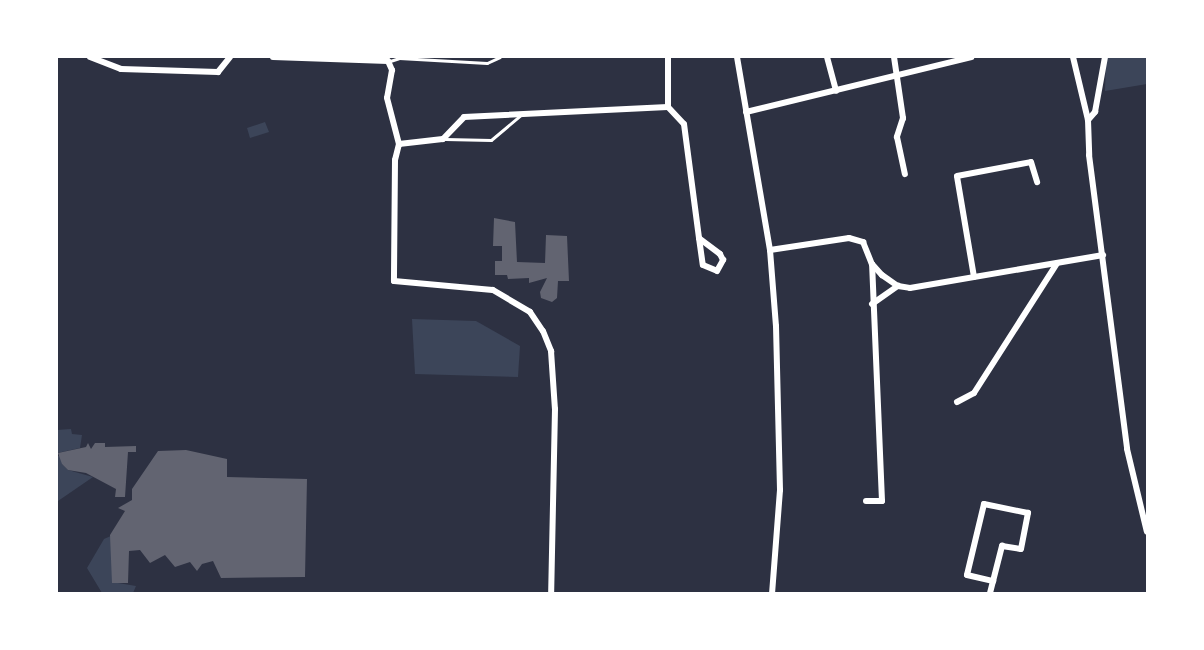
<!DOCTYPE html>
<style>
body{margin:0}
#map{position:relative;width:1204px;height:650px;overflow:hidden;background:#2d3142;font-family:Lato,sans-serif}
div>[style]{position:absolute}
.green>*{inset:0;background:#3c4559}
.building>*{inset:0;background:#626471}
.service>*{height:3px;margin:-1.5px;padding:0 1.5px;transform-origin:1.5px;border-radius:1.5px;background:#fff}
.minor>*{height:6px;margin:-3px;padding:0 3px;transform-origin:3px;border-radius:3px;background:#fff}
span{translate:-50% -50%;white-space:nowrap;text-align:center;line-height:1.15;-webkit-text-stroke:5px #fff;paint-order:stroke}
.frame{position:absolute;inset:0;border:58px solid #fff;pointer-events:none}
</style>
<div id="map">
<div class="green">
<div style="clip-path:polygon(1106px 57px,1147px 57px,1147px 84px,1105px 91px)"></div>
<div style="clip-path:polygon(265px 122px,269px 132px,250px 138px,247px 128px)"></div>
<div style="clip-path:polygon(412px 319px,476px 321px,520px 346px,518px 377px,415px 374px)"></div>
<div style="clip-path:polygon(71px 429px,72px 434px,82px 435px,80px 448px,57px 453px,57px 430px)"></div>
<div style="clip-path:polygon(57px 456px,62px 456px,62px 464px,68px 470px,93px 477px,58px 501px)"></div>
<div style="clip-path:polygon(113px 535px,112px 582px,136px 586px,133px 593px,102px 593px,87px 568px,104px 539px)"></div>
</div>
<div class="building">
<div style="clip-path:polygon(494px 218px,515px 222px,517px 262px,545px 263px,546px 235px,567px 236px,569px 281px,558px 281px,557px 298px,552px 302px,541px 298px,540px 292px,547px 278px,529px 283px,529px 278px,508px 279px,507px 275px,495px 275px,495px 261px,502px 261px,502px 246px,493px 246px)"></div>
<div style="clip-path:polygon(88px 443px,91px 449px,95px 443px,105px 443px,105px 447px,136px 446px,136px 452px,128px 452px,125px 497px,115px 497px,116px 489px,86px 473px,68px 470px,62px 464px,58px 453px,86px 447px)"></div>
<div style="clip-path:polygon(186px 450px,227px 459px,227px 477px,307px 479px,305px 577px,221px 578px,213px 561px,202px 564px,197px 571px,190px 562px,175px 567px,165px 555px,150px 563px,140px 550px,129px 551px,128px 583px,112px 583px,110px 535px,125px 511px,118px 508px,132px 500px,132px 489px,158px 451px)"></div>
</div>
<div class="service">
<div style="left:390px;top:61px;width:9px;rotate:-18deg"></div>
<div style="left:399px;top:58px;width:88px;rotate:3.3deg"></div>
<div style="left:487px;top:63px;width:14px;rotate:-25deg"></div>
<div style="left:445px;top:139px;width:46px;rotate:1.2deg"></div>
<div style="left:491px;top:140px;width:39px;rotate:-40deg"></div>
</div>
<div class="minor">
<div style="left:90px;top:57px;width:33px;rotate:21deg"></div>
<div style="left:121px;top:69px;width:97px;rotate:1.8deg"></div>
<div style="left:218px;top:72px;width:19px;rotate:-51deg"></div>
<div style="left:273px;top:57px;width:115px;rotate:2deg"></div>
<div style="left:388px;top:61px;width:10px;rotate:66deg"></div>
<div style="left:392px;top:70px;width:28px;rotate:100deg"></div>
<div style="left:387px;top:98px;width:48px;rotate:75.4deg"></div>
<div style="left:668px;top:57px;width:50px;rotate:90deg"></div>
<div style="left:668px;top:107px;width:23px;rotate:47deg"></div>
<div style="left:684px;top:124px;width:115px;rotate:82.5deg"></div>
<div style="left:699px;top:238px;width:27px;rotate:82deg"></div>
<div style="left:703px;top:265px;width:15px;rotate:23deg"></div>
<div style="left:717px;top:271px;width:13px;rotate:-61deg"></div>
<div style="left:723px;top:260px;width:7px;rotate:-117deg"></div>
<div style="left:720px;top:254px;width:26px;rotate:-143deg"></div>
<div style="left:737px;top:57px;width:196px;rotate:80.3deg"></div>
<div style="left:770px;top:250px;width:76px;rotate:85.5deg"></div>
<div style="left:776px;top:326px;width:164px;rotate:88.6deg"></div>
<div style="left:780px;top:490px;width:103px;rotate:94.4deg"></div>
<div style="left:827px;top:57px;width:35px;rotate:75deg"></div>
<div style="left:894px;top:57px;width:62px;rotate:81.6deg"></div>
<div style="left:903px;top:118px;width:20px;rotate:108deg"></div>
<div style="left:897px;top:137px;width:38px;rotate:78deg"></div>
<div style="left:1073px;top:57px;width:65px;rotate:76.6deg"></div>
<div style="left:1088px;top:120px;width:35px;rotate:88deg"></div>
<div style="left:1089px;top:155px;width:296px;rotate:82.6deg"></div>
<div style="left:1127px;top:449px;width:85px;rotate:76.5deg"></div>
<div style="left:746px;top:112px;width:232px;rotate:-13.7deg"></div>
<div style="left:1088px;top:120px;width:11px;rotate:-49deg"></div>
<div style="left:1095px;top:112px;width:56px;rotate:-79.7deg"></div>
<div style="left:399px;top:144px;width:16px;rotate:104deg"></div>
<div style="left:395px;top:160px;width:121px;rotate:90.5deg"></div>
<div style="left:394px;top:281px;width:99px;rotate:5.2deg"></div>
<div style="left:493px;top:290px;width:43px;rotate:30.7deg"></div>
<div style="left:530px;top:312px;width:23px;rotate:56deg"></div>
<div style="left:543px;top:331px;width:22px;rotate:68deg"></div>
<div style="left:551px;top:351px;width:58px;rotate:86.1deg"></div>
<div style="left:555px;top:409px;width:184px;rotate:91.2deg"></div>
<div style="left:399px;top:144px;width:44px;rotate:-6.5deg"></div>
<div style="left:443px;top:139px;width:30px;rotate:-46deg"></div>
<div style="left:464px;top:117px;width:204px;rotate:-2.8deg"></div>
<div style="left:770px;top:250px;width:80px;rotate:-8.6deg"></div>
<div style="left:849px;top:238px;width:15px;rotate:16deg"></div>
<div style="left:863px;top:242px;width:24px;rotate:68deg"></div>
<div style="left:872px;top:264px;width:15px;rotate:48deg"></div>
<div style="left:882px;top:275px;width:19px;rotate:35deg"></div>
<div style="left:898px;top:286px;width:12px;rotate:9deg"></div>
<div style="left:910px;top:288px;width:196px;rotate:-9.7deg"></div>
<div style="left:974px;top:277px;width:102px;rotate:-99.6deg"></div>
<div style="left:957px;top:176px;width:75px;rotate:-10.7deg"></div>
<div style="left:1031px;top:162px;width:21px;rotate:73deg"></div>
<div style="left:872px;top:304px;width:32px;rotate:-35deg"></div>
<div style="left:957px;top:402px;width:19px;rotate:-28deg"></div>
<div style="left:974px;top:393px;width:154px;rotate:-57.4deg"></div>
<div style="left:866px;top:501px;width:16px"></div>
<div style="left:882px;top:501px;width:237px;rotate:-92.4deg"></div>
<div style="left:990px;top:593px;width:49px;rotate:-75.7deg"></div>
<div style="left:1002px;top:546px;width:19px;rotate:9deg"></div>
<div style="left:1021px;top:549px;width:37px;rotate:-79deg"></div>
<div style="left:1028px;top:513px;width:45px;rotate:-168.4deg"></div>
<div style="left:984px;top:504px;width:73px;rotate:103.5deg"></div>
<div style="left:967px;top:575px;width:27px;rotate:13deg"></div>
</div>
<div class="frame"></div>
</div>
